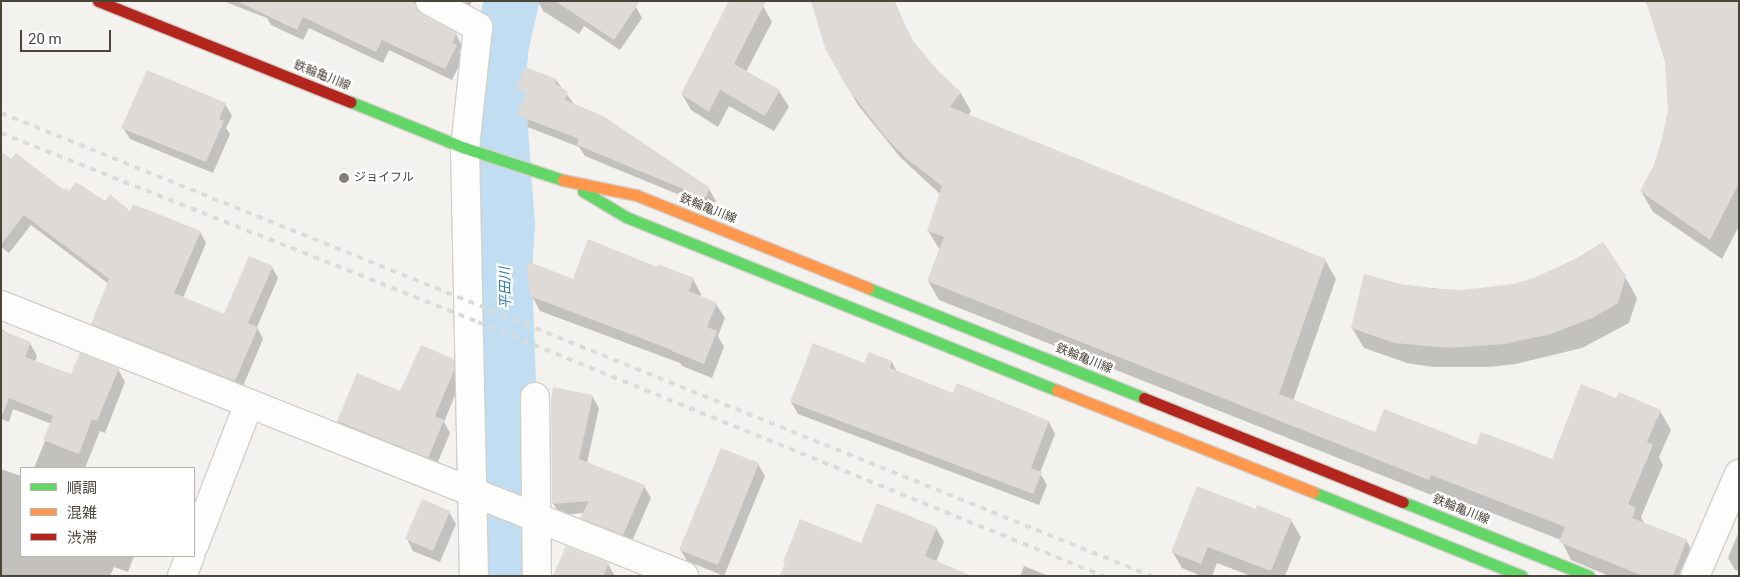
<!DOCTYPE html>
<meta charset="utf-8">
<style>
body{margin:0}
#map{position:relative;width:1740px;height:577px;overflow:hidden;background:#f4f2ee;font-family:Roboto,"Noto Sans JP",sans-serif}
div>[style]{position:absolute}
.shadow>*{inset:0;background:#0003}
.river>*{height:55px;margin:-27.5px;padding:0 27.5px;transform-origin:27.5px;border-radius:27.5px;background:#c0ddf1}
.building>*{inset:0;background:#dedbd6}
.roads{filter:drop-shadow(1px 0 #d2d0cb) drop-shadow(-1px 0 #d2d0cb) drop-shadow(0 1px #d2d0cb) drop-shadow(0 -1px #d2d0cb)}
.street>*{height:28px;margin:-14px;padding:0 14px;transform-origin:14px;border-radius:14px;background:#fdfdfc}
.fast>*{height:11px;margin:-5.5px;padding:0 5.5px;transform-origin:5.5px;border-radius:5.5px;background:#63d668}
.slow>*{height:11px;margin:-5.5px;padding:0 5.5px;transform-origin:5.5px;border-radius:5.5px;background:#ff974d}
.jam>*{height:11px;margin:-5.5px;padding:0 5.5px;transform-origin:5.5px;border-radius:5.5px;background:#b3261e}
.rail>*{height:4px;margin-top:-2px;transform-origin:0;background:repeating-linear-gradient(90deg,#dbdbda 0 6px,transparent 0 12px)}
.dots>*{width:14px;height:14px;translate:-50% -50%;box-sizing:border-box;border:2px solid #fff;border-radius:50%}
span{translate:-50% -50%;white-space:nowrap;text-align:center;line-height:1.15;-webkit-text-stroke:4.5px #fff;paint-order:stroke}
.street-label{font-size:12px;color:#4b4439}
.poi-label{font-size:12px;color:#4b4439}
.left{translate:0 -50%;text-align:left}
.water-label{font-size:14px;color:#2e7ab2;font-style:italic}
.frame{position:absolute;inset:0;border:2px solid #4b4439;pointer-events:none}
.legend{position:absolute;left:20px;top:467px;width:175px;height:90px;box-sizing:border-box;background:#fff;border:1px solid #b7b4b0;margin:0;padding:6px 9px;list-style:none;font-size:15px;color:#4b4439}
.legend li{display:flex;align-items:center;gap:10px;height:25px}
.legend b{width:25px;border:1px solid #b7b4b0}
.scale{position:absolute;left:20px;top:30px;width:91px;height:22px;box-sizing:border-box;border:2px solid #4b4439;border-top:0;padding-left:6px;font-size:15px;line-height:18px;white-space:nowrap;color:#4b4439;-webkit-text-stroke:4px #fff;paint-order:stroke}
</style>
<div id="map">
<div class="shadow">
<div style="clip-path:polygon(223px 1px,426px 1px,422px 6px,421px 15px,456px 34px,462px 46px,459px 52px,463px 58px,452px 80px,389px 50px,383px 63px,309px 28px,303px 40px,271px 25px,267px 18px)"></div>
<div style="clip-path:polygon(447px 1px,472px 1px,468px 11px)"></div>
<div style="clip-path:polygon(538px 1px,627px 1px,636px 7px,642px 18px,620px 50px,584px 26px,579px 34px,543px 11px)"></div>
<div style="clip-path:polygon(813px 1px,894px 1px,913px 43px,938px 73px,960px 92px,971px 111px,968px 116px,1325px 260px,1336px 279px,1293px 401px,1376px 434px,1476px 447px,1552px 461px,1617px 400px,1660px 411px,1671px 430px,1659px 457px,1663px 465px,1641px 517px,1645px 525px,1686px 540px,1697px 559px,1691px 576px,1609px 576px,1571px 560px,1561px 540px,1441px 493px,1439px 498px,939px 300px,928px 281px,940px 250px,928px 231px,940px 194px,900px 157px,858px 105px,826px 48px)"></div>
<div style="clip-path:polygon(1645px 1px,1735px 1px,1739px 7px,1739px 226px,1722px 259px,1653px 212px,1641px 191px,1655px 166px,1664px 139px,1669px 110px,1666px 62px,1653px 16px)"></div>
<div style="clip-path:polygon(763px 6px,772px 22px,746px 72px,779px 91px,789px 107px,774px 131px,729px 106px,718px 127px,691px 110px,682px 94px)"></div>
<div style="clip-path:polygon(556px 80px,574px 104px,709px 189px,716px 201px,711px 208px,585px 156px,579px 147px,525px 126px,518px 115px,524px 100px,518px 88px)"></div>
<div style="clip-path:polygon(225px 104px,232px 116px,226px 128px,230px 134px,213px 173px,130px 139px,123px 128px)"></div>
<div style="clip-path:polygon(1px 153px,64px 192px,200px 232px,206px 243px,183px 298px,224px 316px,272px 267px,278px 278px,257px 327px,263px 339px,241px 391px,99px 335px,93px 324px,109px 284px,31px 225px,9px 253px,1px 247px)"></div>
<div style="clip-path:polygon(658px 268px,693px 279px,701px 294px,700px 297px,716px 304px,725px 318px,718px 336px,724px 347px,712px 378px,682px 366px,680px 363px,540px 311px,532px 296px,573px 281px)"></div>
<div style="clip-path:polygon(1625px 277px,1637px 298px,1629px 323px,1582px 348px,1516px 364px,1488px 367px,1433px 367px,1407px 363px,1364px 348px,1352px 328px,1400px 285px,1462px 291px)"></div>
<div style="clip-path:polygon(1px 328px,8px 334px,30px 343px,37px 356px,35px 362px,72px 376px,118px 369px,125px 382px,105px 433px,100px 431px,85px 468px,34px 468px,52px 424px,13px 409px,9px 422px,1px 419px)"></div>
<div style="clip-path:polygon(870px 354px,892px 362px,897px 372px,954px 394px,1049px 422px,1055px 434px,1040px 473px,1047px 485px,1039px 505px,798px 414px,791px 402px,865px 365px)"></div>
<div style="clip-path:polygon(453px 360px,460px 372px,460px 383px,444px 422px,450px 433px,435px 469px,345px 433px,338px 421px,401px 393px)"></div>
<div style="clip-path:polygon(592px 396px,599px 408px,587px 463px,644px 486px,651px 498px,630px 546px,589px 530px,582px 518px,584px 513px,560px 515px,553px 503px)"></div>
<div style="clip-path:polygon(758px 464px,765px 476px,724px 576px,687px 561px,680px 549px)"></div>
<div style="clip-path:polygon(1px 469px,21px 476px,21px 556px,134px 556px,128px 572px,114px 567px,110px 576px,1px 576px)"></div>
<div style="clip-path:polygon(1257px 511px,1291px 520px,1301px 537px,1285px 576px,1251px 576px,1217px 563px,1212px 576px,1201px 576px,1182px 568px,1172px 551px)"></div>
<div style="clip-path:polygon(449px 512px,456px 524px,440px 562px,413px 551px,407px 539px)"></div>
<div style="clip-path:polygon(936px 528px,944px 542px,936px 562px,972px 576px,781px 576px,861px 545px)"></div>
<div style="clip-path:polygon(1739px 531px,1739px 571px,1735px 570px,1728px 558px)"></div>
<div style="clip-path:polygon(567px 548px,608px 564px,615px 576px,553px 576px)"></div>
<div style="clip-path:polygon(1024px 566px,1049px 576px,1020px 576px)"></div>
</div>
<div class="river">
<div style="left:511px;top:1px;width:44px;rotate:103.1deg"></div>
<div style="left:501px;top:44px;width:42px;rotate:95.4deg"></div>
<div style="left:497px;top:86px;width:138px;rotate:85.9deg"></div>
<div style="left:507px;top:224px;width:49px;rotate:93.5deg"></div>
<div style="left:504px;top:273px;width:138px;rotate:87.9deg"></div>
<div style="left:509px;top:411px;width:36px;rotate:95deg"></div>
<div style="left:506px;top:447px;width:129px;rotate:87.8deg"></div>
</div>
<div class="building">
<div style="clip-path:polygon(237px 1px,410px 1px,415px 4px,423px 15px,457px 33px,452px 43px,457px 45px,445px 69px,382px 40px,376px 52px,303px 17px,297px 30px)"></div>
<div style="clip-path:polygon(555px 1px,640px 1px,614px 40px)"></div>
<div style="clip-path:polygon(729px 1px,766px 1px,734px 64px,780px 90px,765px 116px,720px 90px,709px 112px,681px 94px)"></div>
<div style="clip-path:polygon(811px 1px,893px 1px,913px 41px,939px 72px,961px 92px,950px 107px,1326px 259px,1279px 394px,1375px 432px,1384px 409px,1476px 445px,1481px 432px,1552px 459px,1581px 384px,1616px 398px,1619px 392px,1661px 410px,1647px 442px,1653px 445px,1628px 504px,1636px 508px,1632px 518px,1687px 539px,1673px 576px,1643px 576px,1559px 542px,1565px 527px,1431px 475px,1429px 480px,927px 281px,944px 237px,927px 231px,942px 186px,907px 159px,887px 139px,846px 86px,825px 48px)"></div>
<div style="clip-path:polygon(1646px 1px,1739px 1px,1739px 183px,1710px 240px,1640px 191px,1654px 165px,1662px 139px,1668px 110px,1665px 62px)"></div>
<div style="clip-path:polygon(525px 67px,557px 79px,555px 83px,568px 92px,565px 100px,603px 116px,710px 188px,705px 198px,577px 145px,579px 139px,517px 115px,526px 92px,516px 88px)"></div>
<div style="clip-path:polygon(147px 70px,226px 103px,219px 119px,224px 121px,206px 162px,121px 128px)"></div>
<div style="clip-path:polygon(1px 151px,11px 159px,16px 153px,64px 190px,66px 188px,69px 191px,76px 182px,105px 201px,110px 194px,130px 211px,133px 204px,201px 231px,174px 293px,224px 314px,249px 256px,273px 266px,248px 323px,258px 327px,235px 381px,91px 324px,109px 279px,24px 215px,1px 245px)"></div>
<div style="clip-path:polygon(588px 239px,657px 267px,658px 264px,694px 278px,689px 291px,717px 303px,707px 327px,717px 331px,704px 364px,672px 351px,672px 350px,530px 296px,527px 261px,573px 279px)"></div>
<div style="clip-path:polygon(1603px 242px,1626px 276px,1618px 303px,1592px 318px,1551px 334px,1504px 344px,1448px 348px,1395px 343px,1351px 328px,1364px 274px,1401px 284px,1436px 289px,1461px 290px,1513px 284px,1534px 278px,1577px 258px)"></div>
<div style="clip-path:polygon(1px 330px,31px 342px,25px 357px,71px 374px,80px 353px,119px 368px,97px 421px,92px 419px,79px 454px,43px 440px,53px 416px,9px 398px,3px 414px,1px 413px)"></div>
<div style="clip-path:polygon(813px 343px,864px 363px,869px 352px,892px 361px,890px 368px,953px 393px,957px 383px,1049px 421px,1031px 468px,1042px 472px,1033px 494px,790px 402px)"></div>
<div style="clip-path:polygon(421px 345px,454px 359px,454px 370px,435px 416px,444px 420px,428px 458px,337px 421px,357px 373px,400px 391px)"></div>
<div style="clip-path:polygon(553px 387px,593px 395px,579px 459px,645px 485px,623px 535px,580px 518px,589px 501px,552px 504px,551px 400px)"></div>
<div style="clip-path:polygon(721px 448px,759px 463px,718px 565px,679px 550px)"></div>
<div style="clip-path:polygon(1197px 486px,1256px 509px,1257px 505px,1292px 519px,1271px 571px,1208px 547px,1201px 564px,1171px 552px)"></div>
<div style="clip-path:polygon(422px 499px,450px 511px,433px 551px,405px 539px)"></div>
<div style="clip-path:polygon(877px 503px,937px 527px,925px 556px,971px 576px,780px 576px,785px 563px,783px 562px,800px 519px,861px 543px)"></div>
<div style="clip-path:polygon(566px 546px,609px 563px,603px 576px,553px 576px)"></div>
</div>
<div class="roads">
<div class="street">
<div style="left:430px;top:1px;width:55px;rotate:28.4deg"></div>
<div style="left:478px;top:27px;width:122px;rotate:96.1deg"></div>
<div style="left:465px;top:148px;width:428px;rotate:88.8deg"></div>
<div style="left:1px;top:305px;width:735px;rotate:21.64deg"></div>
<div style="left:535px;top:397px;width:179px;rotate:89.4deg"></div>
<div style="left:194px;top:545px;width:152px;rotate:-68.8deg"></div>
<div style="left:182px;top:576px;width:22px;rotate:-68deg"></div>
<div style="left:1695px;top:576px;width:111px;rotate:-66.7deg"></div>
</div>
<div class="fast">
<div style="left:351px;top:102px;width:123px;rotate:22deg"></div>
<div style="left:465px;top:148px;width:103px;rotate:18.1deg"></div>
<div style="left:583px;top:191px;width:50px;rotate:31.2deg"></div>
<div style="left:626px;top:217px;width:464px;rotate:21.9deg"></div>
<div style="left:868px;top:288px;width:297px;rotate:21.7deg"></div>
<div style="left:1313px;top:492px;width:225px;rotate:21.9deg"></div>
<div style="left:1403px;top:502px;width:200px;rotate:21.7deg"></div>
</div>
<div class="slow">
<div style="left:563px;top:180px;width:75px;rotate:11.6deg"></div>
<div style="left:636px;top:195px;width:250px;rotate:21.8deg"></div>
<div style="left:1057px;top:390px;width:276px;rotate:21.7deg"></div>
</div>
<div class="jam">
<div style="left:98px;top:1px;width:272px;rotate:21.8deg"></div>
<div style="left:1144px;top:398px;width:279px;rotate:21.9deg"></div>
</div>
</div>
<div class="rail">
<div style="left:1px;top:113px;width:1240px;rotate:21.93deg"></div>
<div style="left:1px;top:133px;width:513px;rotate:21.61deg"></div>
<div style="left:478px;top:322px;width:675px;rotate:22.12deg"></div>
</div>
<div class="dots">
<div style="left:344px;top:178px;background:#868178"></div>
</div>
<div class="street-label">
<span style="left:322px;top:76px;rotate:22deg">鉄輪亀川線</span>
<span style="left:708px;top:209px;rotate:22deg">鉄輪亀川線</span>
<span style="left:1084px;top:359px;rotate:22deg">鉄輪亀川線</span>
<span style="left:1461px;top:510px;rotate:22deg">鉄輪亀川線</span>
</div>
<div class="poi-label">
<span class="left" style="left:354px;top:178px">ジョイフル</span>
</div>
<div class="water-label">
<span style="left:505px;top:288px;rotate:-91deg">平田川</span>
</div>
<div class="frame"></div>
<ul class="legend">
<li><b style="height:6px;background:#63d668"></b>順調</li>
<li><b style="height:6px;background:#ff974d"></b>混雑</li>
<li><b style="height:6px;background:#b3261e"></b>渋滞</li>
</ul>
<div class="scale">20 m</div>
</div>
